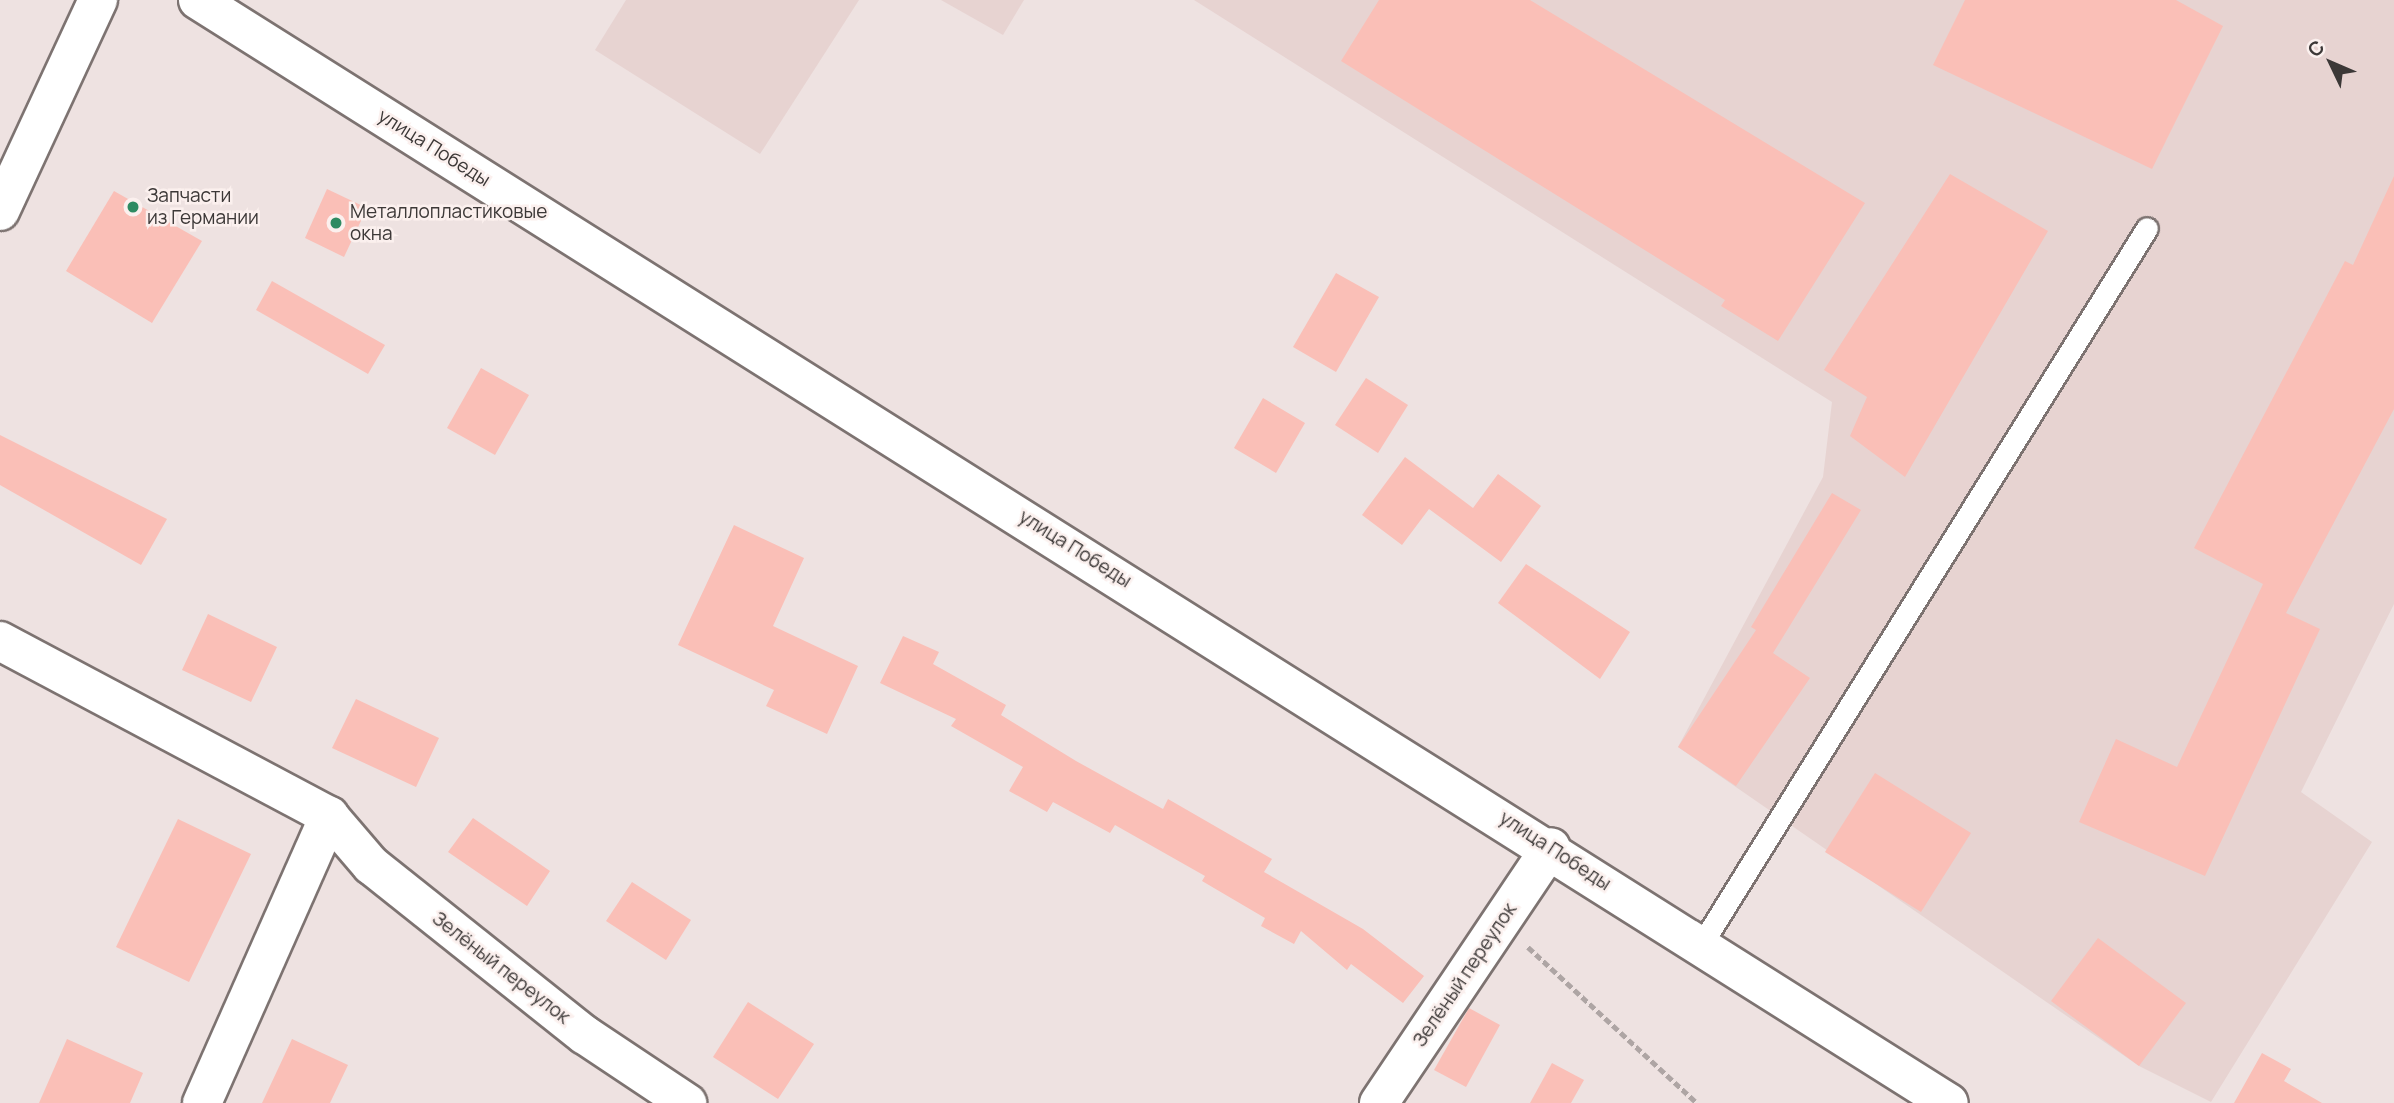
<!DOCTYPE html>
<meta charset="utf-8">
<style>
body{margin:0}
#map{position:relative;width:2394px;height:1103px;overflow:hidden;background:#eee2e1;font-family:Manrope,sans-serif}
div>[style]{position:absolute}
.built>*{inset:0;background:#e7d3d1}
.building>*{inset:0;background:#fabfb7}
.path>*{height:4.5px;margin-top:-2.25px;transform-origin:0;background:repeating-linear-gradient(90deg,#aea5a4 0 7px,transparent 0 10.5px)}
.roads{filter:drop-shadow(2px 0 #7d7371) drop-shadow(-2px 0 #7d7371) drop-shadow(0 2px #7d7371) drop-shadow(0 -2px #7d7371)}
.service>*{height:21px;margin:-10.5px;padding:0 10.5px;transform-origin:10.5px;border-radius:10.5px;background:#fff}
.minor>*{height:38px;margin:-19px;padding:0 19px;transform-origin:19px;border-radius:19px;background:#fff}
.tertiary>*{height:38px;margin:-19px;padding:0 19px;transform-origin:19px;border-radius:19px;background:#fff}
.dots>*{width:19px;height:19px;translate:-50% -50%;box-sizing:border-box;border:4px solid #fbf0ee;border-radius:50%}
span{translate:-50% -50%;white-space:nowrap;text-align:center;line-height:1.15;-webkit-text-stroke:5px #fbf0ee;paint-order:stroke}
.street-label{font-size:19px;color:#3c3837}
.poi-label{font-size:19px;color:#3c3837}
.left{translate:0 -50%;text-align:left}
.north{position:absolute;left:2296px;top:28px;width:70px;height:70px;-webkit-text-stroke:5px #fbf0ee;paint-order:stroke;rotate:314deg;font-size:19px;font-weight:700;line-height:28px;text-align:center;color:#3c3837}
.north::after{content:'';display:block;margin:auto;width:24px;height:32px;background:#3c3837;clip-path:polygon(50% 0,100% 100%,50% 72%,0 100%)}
</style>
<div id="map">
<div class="built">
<div style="clip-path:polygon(626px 0,859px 0,760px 154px,595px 50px)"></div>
<div style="clip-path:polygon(941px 0,1024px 0,1003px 35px)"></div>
<div style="clip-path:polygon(1194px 0,2394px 0,2394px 604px,2301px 792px,2372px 842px,2211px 1102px,2139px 1066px,1678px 747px,1823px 477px,1832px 402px)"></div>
</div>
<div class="building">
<div style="clip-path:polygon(1379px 0,1530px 0,1865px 203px,1778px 341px,1721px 306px,1725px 300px,1341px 61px)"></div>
<div style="clip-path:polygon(1965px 0,2176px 0,2223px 26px,2152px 169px,1933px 65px)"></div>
<div style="clip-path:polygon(1950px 174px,2048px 231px,1905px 477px,1850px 436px,1867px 397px,1824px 370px)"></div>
<div style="clip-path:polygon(2394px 176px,2394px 409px,2286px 613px,2320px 629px,2205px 876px,2079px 822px,2116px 739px,2177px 767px,2263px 584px,2194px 548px,2345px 261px,2353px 265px)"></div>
<div style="clip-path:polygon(327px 189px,367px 208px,344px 257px,305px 238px)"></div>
<div style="clip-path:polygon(114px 191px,202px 241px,152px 323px,66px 271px)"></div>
<div style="clip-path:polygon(1336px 273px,1379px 297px,1336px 372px,1293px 347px)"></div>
<div style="clip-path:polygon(272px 281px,385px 345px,368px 374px,256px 310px)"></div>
<div style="clip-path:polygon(481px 368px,529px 395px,495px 455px,447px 428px)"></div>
<div style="clip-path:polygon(1366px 378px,1408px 405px,1378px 453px,1335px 425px)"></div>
<div style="clip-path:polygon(1263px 398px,1305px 423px,1276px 473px,1234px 448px)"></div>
<div style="clip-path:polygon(0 435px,167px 519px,141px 565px,0 485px)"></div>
<div style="clip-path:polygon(1405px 457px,1473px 508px,1498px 474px,1541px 506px,1501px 562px,1429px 509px,1402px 545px,1362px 515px)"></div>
<div style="clip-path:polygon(1832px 493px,1861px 510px,1773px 653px,1810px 678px,1736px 786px,1678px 747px,1756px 630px,1751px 627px)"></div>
<div style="clip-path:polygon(734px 525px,804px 558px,773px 626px,858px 666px,827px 734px,766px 706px,774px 690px,678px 645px)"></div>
<div style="clip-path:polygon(1526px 564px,1630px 632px,1600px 679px,1498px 603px)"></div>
<div style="clip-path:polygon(208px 614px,277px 647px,251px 702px,182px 670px)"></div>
<div style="clip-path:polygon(903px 636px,939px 652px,933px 664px,1006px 705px,1001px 715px,1076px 761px,1163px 809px,1168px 799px,1272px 859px,1264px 872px,1363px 929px,1424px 976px,1403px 1003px,1351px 964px,1347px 970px,1301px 931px,1294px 944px,1261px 926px,1265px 918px,1202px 881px,1205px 876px,1115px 825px,1110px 833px,1053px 802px,1047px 812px,1009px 791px,1023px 767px,951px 726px,956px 719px,880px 683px)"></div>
<div style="clip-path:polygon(356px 699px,439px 738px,416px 787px,332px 748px)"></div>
<div style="clip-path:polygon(1875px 773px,1971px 833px,1921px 912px,1825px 852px)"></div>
<div style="clip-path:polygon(473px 818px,550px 871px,527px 906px,448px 852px)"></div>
<div style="clip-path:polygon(178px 819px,251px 854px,189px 982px,116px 947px)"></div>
<div style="clip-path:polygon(632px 882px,691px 920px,666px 960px,606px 921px)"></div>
<div style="clip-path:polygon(2098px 938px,2186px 1003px,2139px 1066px,2051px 1001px)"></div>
<div style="clip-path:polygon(748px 1002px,814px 1044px,778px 1099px,713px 1057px)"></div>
<div style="clip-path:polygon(1469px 1008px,1500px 1025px,1466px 1087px,1434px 1070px)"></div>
<div style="clip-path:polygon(67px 1039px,143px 1073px,130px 1103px,39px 1103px)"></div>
<div style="clip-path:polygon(292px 1039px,348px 1065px,330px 1103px,262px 1103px)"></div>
<div style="clip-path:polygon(2262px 1053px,2291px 1069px,2284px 1081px,2322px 1103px,2234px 1103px)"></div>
<div style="clip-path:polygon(1552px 1063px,1584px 1080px,1571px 1103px,1530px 1103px)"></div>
</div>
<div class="path">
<div style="left:1528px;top:947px;width:230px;rotate:42.7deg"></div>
</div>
<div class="roads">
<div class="service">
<div style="left:1701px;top:945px;width:844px;rotate:-58.12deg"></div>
</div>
<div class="minor">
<div style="left:0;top:211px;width:233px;rotate:-65.1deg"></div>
<div style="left:0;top:641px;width:373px;rotate:28deg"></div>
<div style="left:329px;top:816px;width:65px;rotate:49.4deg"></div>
<div style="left:371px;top:865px;width:273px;rotate:38.5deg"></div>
<div style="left:585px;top:1035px;width:123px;rotate:33.7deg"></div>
<div style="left:202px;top:1103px;width:314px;rotate:-66.1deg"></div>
<div style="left:1379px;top:1103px;width:308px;rotate:-56.1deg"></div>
</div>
<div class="tertiary">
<div style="left:198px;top:0;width:2069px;rotate:32.21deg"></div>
</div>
</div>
<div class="dots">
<div style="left:133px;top:207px;background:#2e8b62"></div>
<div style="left:336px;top:223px;background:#2e8b62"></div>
</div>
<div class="street-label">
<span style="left:434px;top:148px;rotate:32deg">улица Победы</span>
<span style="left:1075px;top:549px;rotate:32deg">улица Победы</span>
<span style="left:1555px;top:851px;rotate:33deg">улица Победы</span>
<span style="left:501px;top:968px;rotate:38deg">Зелёный переулок</span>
<span style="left:1465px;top:975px;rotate:-56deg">Зелёный переулок</span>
</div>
<div class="poi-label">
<span class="left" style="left:147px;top:207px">Запчасти<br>из Германии</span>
<span class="left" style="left:350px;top:223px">Металлопластиковые<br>окна</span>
</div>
<div class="north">С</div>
</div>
